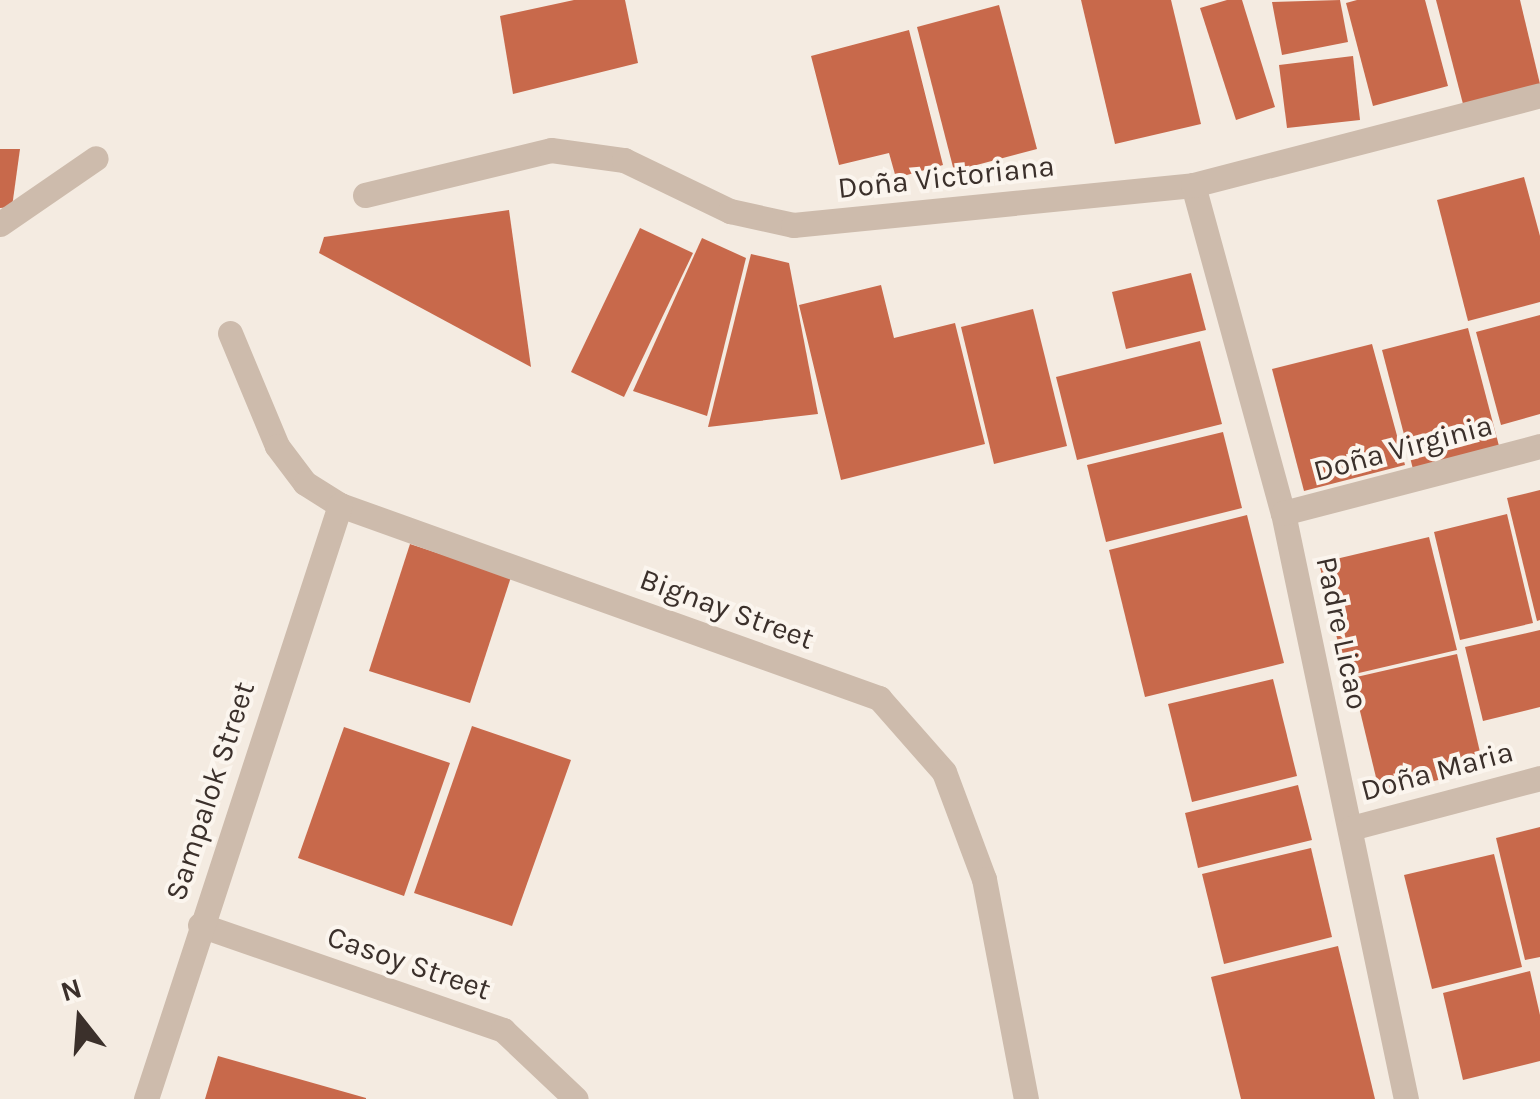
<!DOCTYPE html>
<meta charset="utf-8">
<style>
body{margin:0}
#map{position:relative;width:1540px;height:1099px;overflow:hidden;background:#f4ebe1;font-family:Karla,sans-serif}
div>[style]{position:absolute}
.building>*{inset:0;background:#c8694b}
.minor>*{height:25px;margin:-12.5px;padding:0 12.5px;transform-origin:12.5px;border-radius:12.5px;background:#cdbbac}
span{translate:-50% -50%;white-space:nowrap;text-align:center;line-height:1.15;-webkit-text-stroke:8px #fbf5ee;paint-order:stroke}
.street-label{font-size:30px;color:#3b302b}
.north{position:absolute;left:30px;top:969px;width:100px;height:100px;-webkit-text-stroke:8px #fbf5ee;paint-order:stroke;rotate:343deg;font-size:28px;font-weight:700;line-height:40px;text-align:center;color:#3b302b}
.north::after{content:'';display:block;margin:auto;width:35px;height:45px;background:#3b302b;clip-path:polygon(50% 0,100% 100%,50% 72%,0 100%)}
</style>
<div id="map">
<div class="building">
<div style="clip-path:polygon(574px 0,625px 0,638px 63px,513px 94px,500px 16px)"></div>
<div style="clip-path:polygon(1081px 0,1171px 0,1201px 124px,1115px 144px)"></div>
<div style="clip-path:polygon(1227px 0,1242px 0,1275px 107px,1236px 120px,1200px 8px)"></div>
<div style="clip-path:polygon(1340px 0,1348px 42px,1282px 55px,1272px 2px)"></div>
<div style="clip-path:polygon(1357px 0,1425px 0,1448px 86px,1373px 106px,1346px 3px)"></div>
<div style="clip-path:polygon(1436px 0,1520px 0,1540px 84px,1463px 104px)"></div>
<div style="clip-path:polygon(999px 5px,1037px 149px,954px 171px,917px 27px)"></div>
<div style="clip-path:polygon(909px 30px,943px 165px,896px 178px,889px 153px,839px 165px,811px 56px)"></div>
<div style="clip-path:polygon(1353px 56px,1360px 120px,1287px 128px,1279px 65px)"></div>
<div style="clip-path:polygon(0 149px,20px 149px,12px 207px,0 208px)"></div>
<div style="clip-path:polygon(1524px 177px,1540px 236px,1540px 302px,1468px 321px,1437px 200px)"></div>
<div style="clip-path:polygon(509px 210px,531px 367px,319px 253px,324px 237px)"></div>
<div style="clip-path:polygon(640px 228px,693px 253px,624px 397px,571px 372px)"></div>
<div style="clip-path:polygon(702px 238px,746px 258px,707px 416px,633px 391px)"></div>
<div style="clip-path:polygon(751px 254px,789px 263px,818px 414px,708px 427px)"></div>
<div style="clip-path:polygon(1191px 273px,1206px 330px,1126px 349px,1112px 292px)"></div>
<div style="clip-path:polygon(881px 285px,894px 338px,955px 323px,985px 444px,841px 480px,799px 305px)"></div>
<div style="clip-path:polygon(1033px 309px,1067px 446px,994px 464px,961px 327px)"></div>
<div style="clip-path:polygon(1540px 315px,1540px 414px,1501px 425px,1476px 332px)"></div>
<div style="clip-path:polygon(1468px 328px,1499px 446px,1413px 469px,1382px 350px)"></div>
<div style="clip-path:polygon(1200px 341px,1222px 424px,1077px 460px,1056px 377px)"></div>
<div style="clip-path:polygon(1372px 344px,1405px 465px,1304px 491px,1272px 369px)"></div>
<div style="clip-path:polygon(1223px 432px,1242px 508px,1106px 542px,1087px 465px)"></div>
<div style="clip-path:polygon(1540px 490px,1540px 620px,1537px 621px,1507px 498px)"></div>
<div style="clip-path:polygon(1507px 514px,1533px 623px,1460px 640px,1434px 532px)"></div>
<div style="clip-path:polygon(1247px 515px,1284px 663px,1145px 697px,1109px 550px)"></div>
<div style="clip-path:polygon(1429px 537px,1457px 650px,1346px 676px,1319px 563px)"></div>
<div style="clip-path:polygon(410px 544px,511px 577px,470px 703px,369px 671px)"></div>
<div style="clip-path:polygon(1540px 630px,1540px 707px,1483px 721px,1465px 647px)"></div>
<div style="clip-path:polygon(1457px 654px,1484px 769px,1380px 794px,1352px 678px)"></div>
<div style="clip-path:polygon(1273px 679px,1297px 776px,1192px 802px,1168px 704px)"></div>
<div style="clip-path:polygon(472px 726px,571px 760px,512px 926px,414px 893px)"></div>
<div style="clip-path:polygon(344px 727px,450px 763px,404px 896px,298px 858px)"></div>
<div style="clip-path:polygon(1298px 785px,1312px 840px,1198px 868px,1185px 813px)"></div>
<div style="clip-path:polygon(1540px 827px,1540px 957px,1525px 960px,1496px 838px)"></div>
<div style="clip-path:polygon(1311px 848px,1332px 937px,1224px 964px,1202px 874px)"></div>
<div style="clip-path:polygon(1494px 854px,1522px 967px,1432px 989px,1404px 875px)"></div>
<div style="clip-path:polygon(1338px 946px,1375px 1099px,1241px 1099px,1211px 977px)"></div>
<div style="clip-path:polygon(1530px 971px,1540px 1015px,1540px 1061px,1463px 1080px,1443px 993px)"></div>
<div style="clip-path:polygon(218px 1056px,366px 1098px,366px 1099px,205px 1099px)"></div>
</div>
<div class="minor">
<div style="left:1193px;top:185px;width:340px;rotate:74.7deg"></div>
<div style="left:1283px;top:513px;width:599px;rotate:78.15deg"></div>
<div style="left:365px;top:195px;width:191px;rotate:-13.6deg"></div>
<div style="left:551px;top:150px;width:74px;rotate:7.8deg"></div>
<div style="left:624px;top:160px;width:118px;rotate:25.7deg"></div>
<div style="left:730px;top:211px;width:65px;rotate:12.5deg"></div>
<div style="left:793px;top:225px;width:402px;rotate:-5.7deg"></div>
<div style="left:1193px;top:185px;width:358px;rotate:-14.5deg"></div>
<div style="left:0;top:224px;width:116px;rotate:-34.5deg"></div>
<div style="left:230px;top:333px;width:122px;rotate:67.4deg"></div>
<div style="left:277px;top:446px;width:46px;rotate:52.9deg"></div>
<div style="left:305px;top:483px;width:41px;rotate:32.2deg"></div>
<div style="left:340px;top:505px;width:573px;rotate:19.7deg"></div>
<div style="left:879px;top:698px;width:98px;rotate:48.7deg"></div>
<div style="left:944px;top:772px;width:114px;rotate:69.5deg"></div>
<div style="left:984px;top:879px;width:224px;rotate:79.2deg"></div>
<div style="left:1283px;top:513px;width:266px;rotate:-14.6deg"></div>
<div style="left:1351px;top:828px;width:196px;rotate:-14.8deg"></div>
<div style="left:200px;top:925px;width:321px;rotate:19.1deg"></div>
<div style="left:503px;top:1030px;width:100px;rotate:43.4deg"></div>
<div style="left:146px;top:1099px;width:625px;rotate:-71.91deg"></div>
</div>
<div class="street-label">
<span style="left:946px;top:177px;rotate:-6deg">Doña Victoriana</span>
<span style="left:1403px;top:448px;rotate:-15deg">Doña Virginia</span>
<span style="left:727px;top:609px;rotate:20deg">Bignay Street</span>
<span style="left:1342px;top:633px;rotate:78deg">Padre Licao</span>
<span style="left:1437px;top:771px;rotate:-15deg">Doña Maria</span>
<span style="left:210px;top:791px;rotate:-72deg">Sampalok Street</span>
<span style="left:409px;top:963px;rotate:19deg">Casoy Street</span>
</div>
<div class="north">N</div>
</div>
